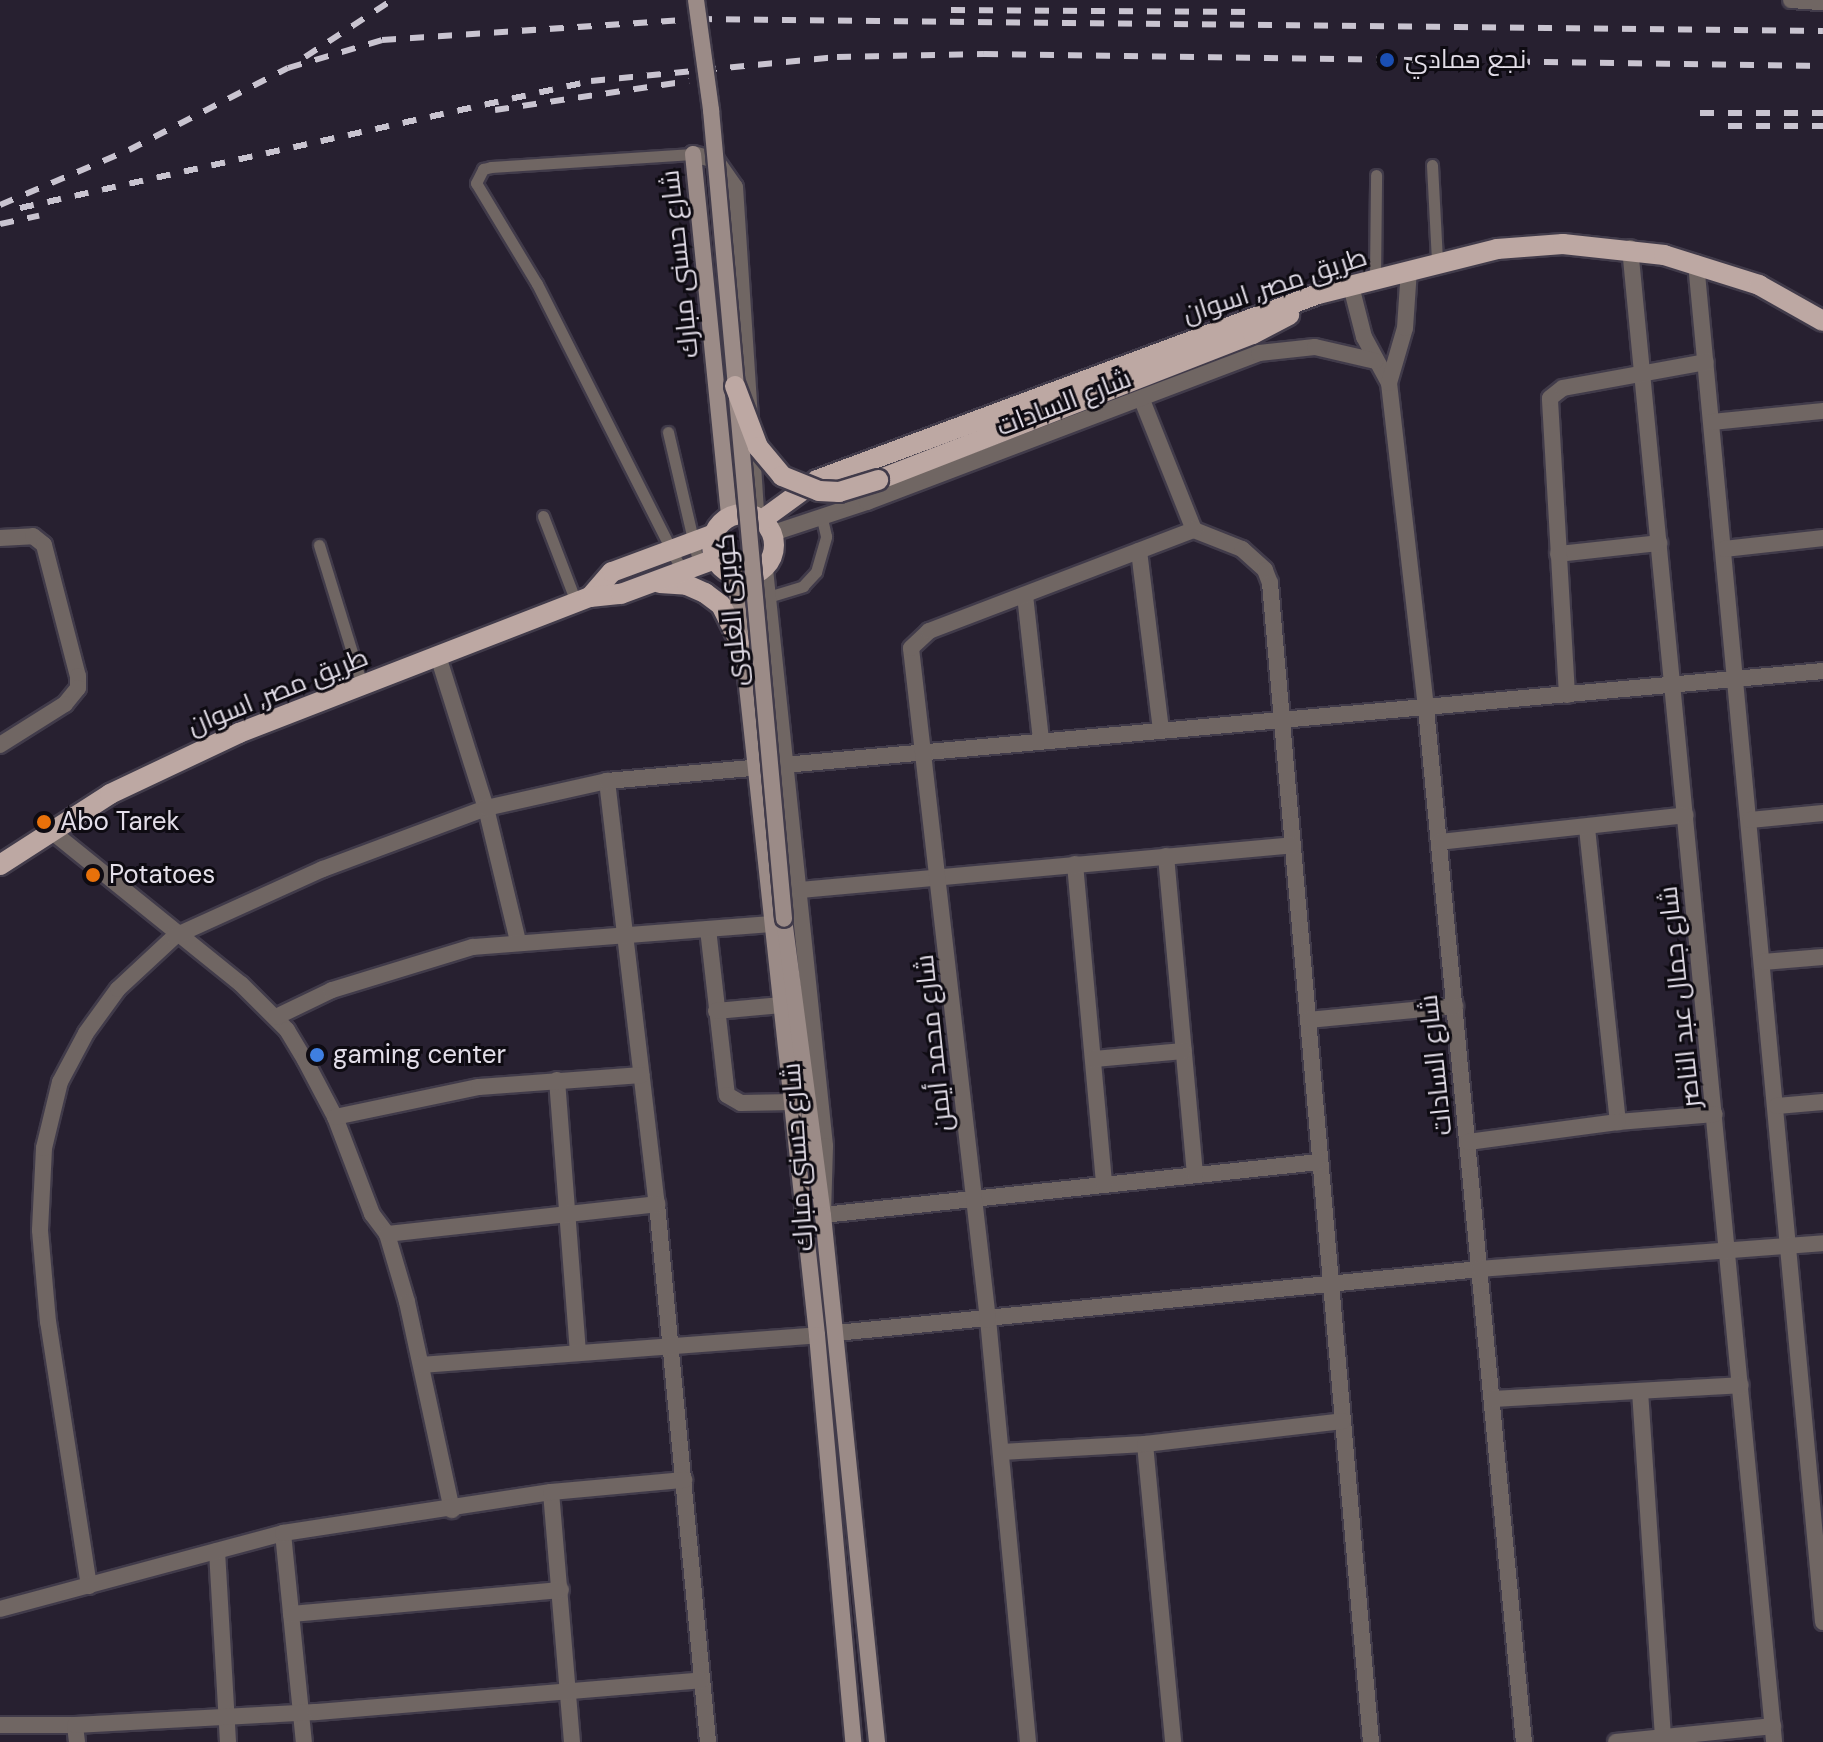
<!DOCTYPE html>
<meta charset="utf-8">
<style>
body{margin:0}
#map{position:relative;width:1823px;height:1742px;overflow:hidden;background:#272030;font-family:"DM Sans",Cairo,sans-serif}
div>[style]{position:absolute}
.roads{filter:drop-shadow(2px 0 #413b4a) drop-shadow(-2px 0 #413b4a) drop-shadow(0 2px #413b4a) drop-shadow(0 -2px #413b4a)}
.service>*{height:11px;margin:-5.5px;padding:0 5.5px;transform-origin:5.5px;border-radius:5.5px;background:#706663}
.minor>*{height:16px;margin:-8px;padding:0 8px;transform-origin:8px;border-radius:8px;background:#706663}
.secondary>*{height:16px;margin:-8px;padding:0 8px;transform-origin:8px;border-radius:8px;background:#9b8b87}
.primary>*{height:20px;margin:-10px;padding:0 10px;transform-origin:10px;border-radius:10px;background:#bda8a3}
.primary>.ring{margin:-10px;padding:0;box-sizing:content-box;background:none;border:20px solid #bda8a3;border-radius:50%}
.rail>*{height:6px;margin-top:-3px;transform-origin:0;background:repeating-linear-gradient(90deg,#c9c4d0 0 14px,transparent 0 28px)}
.bridges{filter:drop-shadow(2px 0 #413b4a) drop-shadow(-2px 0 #413b4a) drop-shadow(0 2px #413b4a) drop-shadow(0 -2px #413b4a)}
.secondary-bridge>*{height:16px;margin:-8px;padding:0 8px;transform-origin:8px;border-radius:8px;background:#9b8b87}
.primary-bridge>*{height:20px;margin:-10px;padding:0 10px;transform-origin:10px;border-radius:10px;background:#bda8a3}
.dots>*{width:22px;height:22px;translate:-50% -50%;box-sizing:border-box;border:4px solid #0e0b12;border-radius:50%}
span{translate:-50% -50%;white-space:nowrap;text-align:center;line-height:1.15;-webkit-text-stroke:6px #0e0b12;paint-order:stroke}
.poi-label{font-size:26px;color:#e3dee9}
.left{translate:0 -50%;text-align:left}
.street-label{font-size:26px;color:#e3dee9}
</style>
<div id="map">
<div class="roads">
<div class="service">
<div style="left:1432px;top:165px;width:97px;rotate:87deg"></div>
<div style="left:1375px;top:279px;width:104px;rotate:-89.4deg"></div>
<div style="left:668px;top:432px;width:137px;rotate:76.9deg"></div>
<div style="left:543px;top:516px;width:92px;rotate:69deg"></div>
<div style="left:319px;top:545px;width:146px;rotate:72.9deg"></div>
<div style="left:682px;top:571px;width:322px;rotate:-116.8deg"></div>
<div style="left:537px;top:284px;width:118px;rotate:-121.1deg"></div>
<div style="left:476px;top:183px;width:16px;rotate:-63deg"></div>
<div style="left:483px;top:169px;width:8px;rotate:-14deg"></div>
<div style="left:491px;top:167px;width:202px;rotate:-3.7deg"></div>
<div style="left:768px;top:597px;width:37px;rotate:-17deg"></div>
<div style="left:803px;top:586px;width:19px;rotate:-47deg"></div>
<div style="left:816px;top:572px;width:37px;rotate:-74deg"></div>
<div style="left:826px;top:536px;width:18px;rotate:-103deg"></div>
</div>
<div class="minor">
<div style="left:1791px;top:0;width:32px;rotate:4deg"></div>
<div style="left:693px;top:154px;width:24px;rotate:15deg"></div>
<div style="left:716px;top:160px;width:33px;rotate:55deg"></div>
<div style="left:735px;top:187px;width:330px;rotate:86.3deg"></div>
<div style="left:1630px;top:248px;width:1501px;rotate:84.49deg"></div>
<div style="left:1696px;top:263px;width:1365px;rotate:84.66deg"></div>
<div style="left:1351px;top:286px;width:53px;rotate:75.7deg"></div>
<div style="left:1364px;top:337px;width:52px;rotate:61.5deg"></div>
<div style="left:1389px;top:383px;width:327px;rotate:83.5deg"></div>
<div style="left:1426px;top:708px;width:1039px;rotate:84.59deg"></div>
<div style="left:1389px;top:383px;width:57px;rotate:-73.8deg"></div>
<div style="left:1405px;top:328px;width:58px;rotate:-86.1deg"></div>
<div style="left:1142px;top:400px;width:140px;rotate:68.2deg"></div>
<div style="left:1194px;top:530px;width:52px;rotate:21.6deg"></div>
<div style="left:1242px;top:549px;width:31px;rotate:42deg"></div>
<div style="left:1265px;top:570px;width:14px;rotate:69deg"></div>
<div style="left:1270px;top:583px;width:1163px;rotate:85.02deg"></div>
<div style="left:1712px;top:422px;width:112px;rotate:-5.7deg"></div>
<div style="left:773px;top:533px;width:99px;rotate:-18.3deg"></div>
<div style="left:867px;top:502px;width:419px;rotate:-20.8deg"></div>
<div style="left:1259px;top:353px;width:56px;rotate:-6.1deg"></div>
<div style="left:1315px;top:347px;width:62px;rotate:13.1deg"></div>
<div style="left:0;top:538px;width:33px;rotate:-3deg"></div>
<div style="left:33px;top:536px;width:14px;rotate:39deg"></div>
<div style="left:44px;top:545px;width:135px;rotate:75.5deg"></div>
<div style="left:78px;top:676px;width:12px;rotate:90deg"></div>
<div style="left:78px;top:688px;width:21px;rotate:129deg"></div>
<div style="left:65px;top:704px;width:77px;rotate:147.8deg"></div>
<div style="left:1724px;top:549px;width:100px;rotate:-6.3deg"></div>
<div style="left:1139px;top:551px;width:180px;rotate:83deg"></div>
<div style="left:1558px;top:554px;width:102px;rotate:-6.2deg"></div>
<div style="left:765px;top:569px;width:580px;rotate:84.06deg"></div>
<div style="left:825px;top:1146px;width:69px;rotate:91.7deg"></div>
<div style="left:823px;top:1215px;width:499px;rotate:-6.1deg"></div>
<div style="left:1025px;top:595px;width:147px;rotate:83.7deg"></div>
<div style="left:438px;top:656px;width:159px;rotate:72.5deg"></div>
<div style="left:486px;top:808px;width:137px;rotate:76.5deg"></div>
<div style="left:1567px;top:695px;width:297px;rotate:-93.3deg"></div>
<div style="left:1550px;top:398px;width:16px;rotate:-38deg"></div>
<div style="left:1563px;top:388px;width:145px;rotate:-10.3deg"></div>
<div style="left:607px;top:781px;width:426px;rotate:83.3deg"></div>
<div style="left:657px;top:1204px;width:540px;rotate:84.58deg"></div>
<div style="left:1750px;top:820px;width:73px;rotate:-5.5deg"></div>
<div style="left:1587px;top:828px;width:296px;rotate:84deg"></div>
<div style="left:1618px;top:1122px;width:97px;rotate:-4.7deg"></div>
<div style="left:50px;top:830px;width:245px;rotate:38.9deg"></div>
<div style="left:241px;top:984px;width:65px;rotate:45deg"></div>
<div style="left:287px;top:1030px;width:35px;rotate:59deg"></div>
<div style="left:305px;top:1060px;width:64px;rotate:62.2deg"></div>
<div style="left:335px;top:1117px;width:104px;rotate:69.1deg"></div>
<div style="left:372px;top:1214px;width:25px;rotate:53deg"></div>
<div style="left:387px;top:1234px;width:71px;rotate:73.6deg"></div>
<div style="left:407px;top:1302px;width:213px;rotate:77.8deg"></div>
<div style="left:1439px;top:842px;width:248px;rotate:-6.2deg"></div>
<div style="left:1166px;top:856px;width:320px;rotate:84.8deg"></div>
<div style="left:1075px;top:864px;width:321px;rotate:84.8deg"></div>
<div style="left:800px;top:890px;width:495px;rotate:-5.2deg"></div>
<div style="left:708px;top:929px;width:167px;rotate:83.5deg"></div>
<div style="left:727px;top:1095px;width:16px;rotate:30deg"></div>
<div style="left:741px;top:1103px;width:52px;rotate:-1.1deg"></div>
<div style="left:1763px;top:962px;width:60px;rotate:-4.8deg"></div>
<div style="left:716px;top:1011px;width:66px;rotate:-5.2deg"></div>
<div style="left:276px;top:1017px;width:62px;rotate:-25.7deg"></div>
<div style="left:332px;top:990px;width:147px;rotate:-17deg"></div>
<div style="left:473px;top:947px;width:301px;rotate:-4.4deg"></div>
<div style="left:1308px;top:1020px;width:148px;rotate:-5.4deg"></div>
<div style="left:1094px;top:1059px;width:90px;rotate:-5.1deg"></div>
<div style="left:557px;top:1080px;width:272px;rotate:85.6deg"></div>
<div style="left:1777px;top:1106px;width:46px;rotate:-5deg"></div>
<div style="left:335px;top:1117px;width:147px;rotate:-11.8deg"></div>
<div style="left:479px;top:1087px;width:163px;rotate:-4.2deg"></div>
<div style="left:1468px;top:1142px;width:151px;rotate:-7.6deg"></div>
<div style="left:387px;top:1234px;width:272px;rotate:-6.3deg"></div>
<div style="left:836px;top:1333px;width:647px;rotate:-5.68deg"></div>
<div style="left:1480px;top:1269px;width:344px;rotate:-4.3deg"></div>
<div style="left:422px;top:1365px;width:396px;rotate:-4.3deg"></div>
<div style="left:1640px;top:1391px;width:347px;rotate:86.2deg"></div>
<div style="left:1492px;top:1399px;width:249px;rotate:-3.2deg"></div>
<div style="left:1145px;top:1444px;width:299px;rotate:84.6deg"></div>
<div style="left:1001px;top:1452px;width:144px;rotate:-3.2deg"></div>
<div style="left:1145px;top:1444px;width:199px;rotate:-6.6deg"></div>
<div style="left:551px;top:1492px;width:251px;rotate:85.2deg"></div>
<div style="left:283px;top:1533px;width:210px;rotate:84.3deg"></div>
<div style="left:217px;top:1551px;width:191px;rotate:86.7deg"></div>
<div style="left:89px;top:1586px;width:267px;rotate:-98.8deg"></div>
<div style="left:48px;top:1322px;width:92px;rotate:-95deg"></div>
<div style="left:40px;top:1230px;width:82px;rotate:-87.2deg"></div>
<div style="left:44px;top:1148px;width:68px;rotate:-76.4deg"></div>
<div style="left:60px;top:1082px;width:55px;rotate:-62deg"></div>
<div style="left:86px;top:1033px;width:54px;rotate:-54deg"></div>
<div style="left:118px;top:989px;width:78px;rotate:-42.9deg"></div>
<div style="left:175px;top:936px;width:162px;rotate:-24.4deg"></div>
<div style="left:323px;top:869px;width:174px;rotate:-20.5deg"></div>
<div style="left:486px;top:808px;width:124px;rotate:-12.6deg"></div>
<div style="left:607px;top:781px;width:1221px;rotate:-5.17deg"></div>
<div style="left:0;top:1609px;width:293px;rotate:-15deg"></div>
<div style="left:283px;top:1533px;width:271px;rotate:-8.7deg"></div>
<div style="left:551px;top:1492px;width:134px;rotate:-5.2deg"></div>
<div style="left:291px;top:1614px;width:271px;rotate:-5.1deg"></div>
<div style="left:0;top:1725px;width:75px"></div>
<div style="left:77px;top:1742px;width:17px;rotate:-97deg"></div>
<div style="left:75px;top:1725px;width:241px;rotate:-3.1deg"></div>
<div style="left:316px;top:1712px;width:387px;rotate:-4.7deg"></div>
<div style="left:1028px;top:1742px;width:424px;rotate:-95.4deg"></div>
<div style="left:988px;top:1320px;width:676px;rotate:-96.54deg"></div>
<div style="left:911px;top:648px;width:25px;rotate:-43deg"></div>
<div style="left:929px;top:631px;width:284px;rotate:-20.9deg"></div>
<div style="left:1616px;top:1742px;width:158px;rotate:-5.8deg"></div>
</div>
<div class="secondary">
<div style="left:693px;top:154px;width:365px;rotate:84.3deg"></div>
<div style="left:735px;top:575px;width:764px;rotate:83.84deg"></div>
<div style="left:817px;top:1335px;width:409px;rotate:84.9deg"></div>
<div style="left:784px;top:919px;width:299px;rotate:82.5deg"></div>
<div style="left:823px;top:1215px;width:530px;rotate:84.15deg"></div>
</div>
<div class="primary">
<div style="left:878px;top:480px;width:402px;rotate:-21.3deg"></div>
<div style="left:1253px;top:334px;width:41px;rotate:-27.8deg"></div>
<div class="ring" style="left:712px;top:514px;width:42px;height:42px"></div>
<div style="left:762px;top:520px;width:68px;rotate:-36deg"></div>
<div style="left:817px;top:480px;width:534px;rotate:-20.37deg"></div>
<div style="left:1318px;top:294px;width:185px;rotate:-14.1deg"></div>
<div style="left:1497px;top:249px;width:66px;rotate:-4.3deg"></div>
<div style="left:1563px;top:244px;width:102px;rotate:6.2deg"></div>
<div style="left:1664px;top:255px;width:100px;rotate:17.5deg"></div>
<div style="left:1759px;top:285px;width:73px;rotate:29.4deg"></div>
<div style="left:660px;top:583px;width:27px;rotate:4deg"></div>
<div style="left:687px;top:585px;width:20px;rotate:24deg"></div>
<div style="left:705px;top:593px;width:20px;rotate:37deg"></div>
<div style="left:721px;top:605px;width:40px;rotate:63.4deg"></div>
<div style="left:590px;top:597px;width:33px;rotate:-49deg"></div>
<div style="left:612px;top:572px;width:109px;rotate:-20.4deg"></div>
<div style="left:0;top:865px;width:131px;rotate:-32.8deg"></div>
<div style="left:110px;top:794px;width:143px;rotate:-25.3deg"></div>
<div style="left:239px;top:733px;width:376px;rotate:-21.2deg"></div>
<div style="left:590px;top:597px;width:31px;rotate:-6deg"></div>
<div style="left:621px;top:594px;width:100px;rotate:-20.4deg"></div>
</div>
</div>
<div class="rail">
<div style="left:951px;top:10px;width:304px;rotate:0.4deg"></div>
<div style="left:305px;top:57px;width:104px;rotate:-33.2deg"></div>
<div style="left:495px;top:110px;width:196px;rotate:-8.5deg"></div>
<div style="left:1700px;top:113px;width:123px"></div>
<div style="left:1728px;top:126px;width:95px"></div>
<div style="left:0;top:205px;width:140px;rotate:-23.1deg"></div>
<div style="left:129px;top:150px;width:179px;rotate:-27.3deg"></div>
<div style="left:288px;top:68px;width:98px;rotate:-16.6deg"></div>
<div style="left:382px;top:40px;width:317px;rotate:-3.8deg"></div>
<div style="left:698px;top:19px;width:1125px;rotate:0.61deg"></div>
<div style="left:20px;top:208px;width:585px;rotate:-12.54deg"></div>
<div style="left:591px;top:81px;width:247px;rotate:-5.6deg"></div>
<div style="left:837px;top:57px;width:147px;rotate:-1.2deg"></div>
<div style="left:984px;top:54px;width:839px;rotate:0.82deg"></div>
<div style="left:0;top:224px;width:40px;rotate:-12deg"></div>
</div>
<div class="bridges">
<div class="secondary-bridge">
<div style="left:696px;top:0;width:111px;rotate:82.2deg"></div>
<div style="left:711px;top:110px;width:812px;rotate:84.84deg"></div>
</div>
<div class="primary-bridge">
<div style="left:735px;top:386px;width:65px;rotate:69.3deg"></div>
<div style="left:758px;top:447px;width:38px;rotate:50deg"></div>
<div style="left:782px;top:476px;width:40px;rotate:22deg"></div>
<div style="left:819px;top:491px;width:20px;rotate:3deg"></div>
<div style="left:839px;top:492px;width:41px;rotate:-17.1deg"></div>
</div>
</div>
<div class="dots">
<div style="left:1387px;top:60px;background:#1a4fb4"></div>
<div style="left:44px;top:822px;background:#e8710a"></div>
<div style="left:93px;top:875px;background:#e8710a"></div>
<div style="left:317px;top:1055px;background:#3f7fe0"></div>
</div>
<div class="poi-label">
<span class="left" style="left:1405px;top:60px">نجع حمادي</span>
<span class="left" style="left:60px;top:822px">Abo Tarek</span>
<span class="left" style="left:109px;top:875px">Potatoes</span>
<span class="left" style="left:333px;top:1055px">gaming center</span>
</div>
<div class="street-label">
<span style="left:680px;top:264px;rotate:-96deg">شارع حسنى مبارك</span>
<span style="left:1275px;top:286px;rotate:-18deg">طريق مصر, اسوان</span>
<span style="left:1064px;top:403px;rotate:-21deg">شارع السادات</span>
<span style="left:732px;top:610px;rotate:-95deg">كوبرى العلوى</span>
<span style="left:278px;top:692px;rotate:-22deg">طريق مصر, اسوان</span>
<span style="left:1680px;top:997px;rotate:-96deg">شارع جمال عبد الناصر</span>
<span style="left:934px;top:1043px;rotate:-96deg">شارع محمد أيمن</span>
<span style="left:1436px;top:1065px;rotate:-96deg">شارع السادات</span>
<span style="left:798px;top:1157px;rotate:-94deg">شارع حسنى مبارك</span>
</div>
</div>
